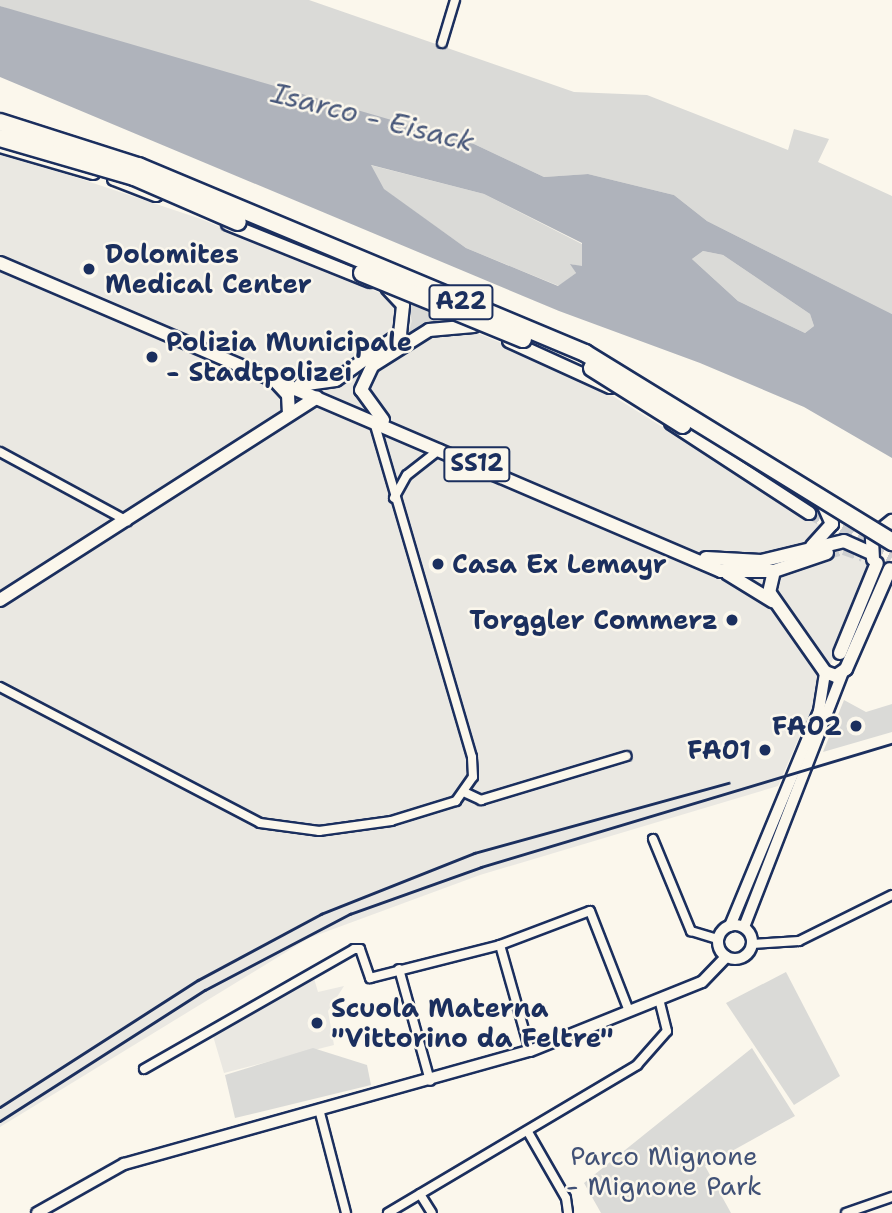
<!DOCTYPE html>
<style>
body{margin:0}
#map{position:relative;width:892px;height:1213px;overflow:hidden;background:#fbf7ec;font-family:"Shantell Sans",sans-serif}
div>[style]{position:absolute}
.built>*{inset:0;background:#eae8e2}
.green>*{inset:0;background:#dadad7}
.water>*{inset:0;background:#afb3bb}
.primary-tunnel>*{height:12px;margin-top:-6px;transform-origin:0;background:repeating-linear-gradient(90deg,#cecfd0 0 12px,transparent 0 18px)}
.roads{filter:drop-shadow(2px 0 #1b2f5e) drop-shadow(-2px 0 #1b2f5e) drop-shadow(0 2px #1b2f5e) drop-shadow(0 -2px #1b2f5e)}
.minor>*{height:8px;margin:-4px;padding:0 4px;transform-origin:4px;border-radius:4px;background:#fbf7ec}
.tertiary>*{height:10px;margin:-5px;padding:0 5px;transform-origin:5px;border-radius:5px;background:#fbf7ec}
.tertiary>.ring{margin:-5px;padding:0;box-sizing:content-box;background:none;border:10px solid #fbf7ec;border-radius:50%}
.secondary>*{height:12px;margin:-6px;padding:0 6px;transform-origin:6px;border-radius:6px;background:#fbf7ec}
.primary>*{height:12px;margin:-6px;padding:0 6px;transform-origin:6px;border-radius:6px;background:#fbf7ec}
.rail>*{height:2.5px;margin:-1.25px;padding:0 1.25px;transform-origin:1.25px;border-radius:1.25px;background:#1b2f5e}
.bridges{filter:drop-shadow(2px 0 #1b2f5e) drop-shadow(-2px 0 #1b2f5e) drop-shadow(0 2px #1b2f5e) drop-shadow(0 -2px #1b2f5e)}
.motorway-bridge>*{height:16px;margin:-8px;padding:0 8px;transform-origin:8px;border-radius:8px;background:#fbf7ec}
.dots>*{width:19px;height:19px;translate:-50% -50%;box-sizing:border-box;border:4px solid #fbf7ec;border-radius:50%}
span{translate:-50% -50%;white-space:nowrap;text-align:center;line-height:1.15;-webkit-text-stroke:5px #fbf7ec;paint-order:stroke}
.shield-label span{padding:2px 5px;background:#fbf7ec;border:2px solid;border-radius:5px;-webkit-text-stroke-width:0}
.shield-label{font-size:24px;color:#1b2f5e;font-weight:700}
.poi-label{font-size:26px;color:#1b2f5e;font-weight:700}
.left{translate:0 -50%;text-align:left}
.right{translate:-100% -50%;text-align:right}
.park-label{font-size:26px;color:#415176}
.water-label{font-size:28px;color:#47577a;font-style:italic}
</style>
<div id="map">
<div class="built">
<div style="clip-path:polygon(0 152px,201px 219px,579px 375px,870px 556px,873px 567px,778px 786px,480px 875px,309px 938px,0 1127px)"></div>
<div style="clip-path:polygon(313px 975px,318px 992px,344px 986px,328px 1011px,334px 1045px,224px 1073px,213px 1036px)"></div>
</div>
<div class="green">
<div style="clip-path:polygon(0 0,309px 0,574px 92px,647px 95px,788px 150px,794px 129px,829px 139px,818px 162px,892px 196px,892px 314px,707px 221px,674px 195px,588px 174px,544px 177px,474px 144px,52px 25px,0 6px)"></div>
<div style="clip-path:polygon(370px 165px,484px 194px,582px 244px,582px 267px,571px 264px,576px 273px,559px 286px,466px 248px,383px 189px)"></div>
<div style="clip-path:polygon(703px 251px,723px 255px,810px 314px,814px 326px,805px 333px,738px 301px,692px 259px)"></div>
<div style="clip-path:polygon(406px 300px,458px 322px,407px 337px,412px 321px)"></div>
<div style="clip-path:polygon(844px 700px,866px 712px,892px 704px,892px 732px,823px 752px)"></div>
<div style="clip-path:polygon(786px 972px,840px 1076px,794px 1105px,726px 1003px)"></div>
<div style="clip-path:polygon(313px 1048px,367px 1065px,371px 1085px,235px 1118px,225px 1075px)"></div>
<div style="clip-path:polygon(752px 1048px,795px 1116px,705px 1166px,731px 1213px,601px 1213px,584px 1183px)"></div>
</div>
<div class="water">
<div style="clip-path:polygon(evenodd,0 6px,474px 144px,544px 177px,588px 174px,674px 195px,707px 221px,892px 314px,892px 458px,804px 407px,700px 363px,559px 311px,0 77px,0 6px,371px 165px,484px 194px,582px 243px,582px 266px,570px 264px,576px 273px,558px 286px,466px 248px,384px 189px,371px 165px,0 6px,703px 251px,723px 255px,810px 314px,814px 326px,805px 333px,738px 301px,692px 259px,703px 251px)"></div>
</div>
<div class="primary-tunnel">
<div style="left:809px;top:513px;width:94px;rotate:28.5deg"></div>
<div style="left:827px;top:553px;width:17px;rotate:-13deg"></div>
<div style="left:844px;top:549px;width:20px;rotate:20deg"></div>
</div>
<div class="roads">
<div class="minor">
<div style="left:442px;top:43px;width:45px;rotate:-73.2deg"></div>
<div style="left:0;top:452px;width:145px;rotate:28.5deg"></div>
<div style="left:394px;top:498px;width:26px;rotate:-61deg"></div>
<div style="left:407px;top:475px;width:42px;rotate:-38.2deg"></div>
<div style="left:0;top:687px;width:293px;rotate:27.6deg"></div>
<div style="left:260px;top:823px;width:60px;rotate:7.7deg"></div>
<div style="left:319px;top:831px;width:73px;rotate:-7.9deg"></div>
<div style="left:391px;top:821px;width:68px;rotate:-17.1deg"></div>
<div style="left:456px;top:801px;width:29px;rotate:-55deg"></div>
<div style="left:473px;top:777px;width:20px;rotate:-93deg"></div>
<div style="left:472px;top:757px;width:350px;rotate:-106.3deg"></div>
<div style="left:466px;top:793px;width:17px;rotate:25deg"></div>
<div style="left:481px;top:800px;width:152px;rotate:-16.8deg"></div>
<div style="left:653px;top:839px;width:100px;rotate:67.6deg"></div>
<div style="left:691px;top:931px;width:28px;rotate:17deg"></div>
<div style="left:752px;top:944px;width:47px;rotate:-3.7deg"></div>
<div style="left:799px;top:941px;width:104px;rotate:-26.3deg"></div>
<div style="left:500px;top:945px;width:110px;rotate:74.2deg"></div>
<div style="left:399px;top:969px;width:116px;rotate:74.5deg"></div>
<div style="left:144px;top:1069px;width:242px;rotate:-29.7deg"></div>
<div style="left:354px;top:949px;width:6px"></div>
<div style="left:360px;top:949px;width:31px;rotate:71deg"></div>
<div style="left:370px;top:978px;width:134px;rotate:-14.2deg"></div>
<div style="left:500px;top:945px;width:96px;rotate:-20.7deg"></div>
<div style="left:590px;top:911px;width:107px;rotate:68.7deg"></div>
<div style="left:320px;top:1113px;width:103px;rotate:75.4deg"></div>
<div style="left:528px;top:1132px;width:76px;rotate:60.1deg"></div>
<div style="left:566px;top:1198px;width:15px;rotate:82deg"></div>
<div style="left:420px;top:1194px;width:22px;rotate:58deg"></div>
<div style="left:388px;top:1213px;width:290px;rotate:-30.7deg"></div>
<div style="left:637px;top:1065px;width:45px;rotate:-48.6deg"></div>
<div style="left:667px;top:1031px;width:33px;rotate:-104deg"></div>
<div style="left:846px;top:1213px;width:49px;rotate:-19.2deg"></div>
</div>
<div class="tertiary">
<div class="ring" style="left:718px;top:925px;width:24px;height:24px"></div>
<div style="left:730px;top:926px;width:233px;rotate:-67.5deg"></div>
<div style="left:819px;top:711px;width:39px;rotate:-81deg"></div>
<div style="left:744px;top:927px;width:271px;rotate:-68.8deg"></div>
<div style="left:37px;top:1213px;width:100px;rotate:-29.4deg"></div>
<div style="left:124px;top:1164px;width:421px;rotate:-15.6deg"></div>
<div style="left:530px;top:1051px;width:185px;rotate:-21.9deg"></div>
<div style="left:702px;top:982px;width:35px;rotate:-46deg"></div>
</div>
<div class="secondary">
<div style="left:276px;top:382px;width:18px;rotate:47deg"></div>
<div style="left:288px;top:395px;width:19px;rotate:87deg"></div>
<div style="left:0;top:600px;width:376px;rotate:-32.6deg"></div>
</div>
<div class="primary">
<div style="left:0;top:146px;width:97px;rotate:16.2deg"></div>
<div style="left:114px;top:179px;width:45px;rotate:20.9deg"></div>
<div style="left:228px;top:224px;width:153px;rotate:21.9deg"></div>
<div style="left:0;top:263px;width:784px;rotate:23.13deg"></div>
<div style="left:721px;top:571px;width:53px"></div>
<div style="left:774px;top:571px;width:56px;rotate:-18.8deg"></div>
<div style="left:509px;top:341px;width:111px;rotate:24.5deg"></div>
<div style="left:300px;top:385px;width:36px;rotate:-8deg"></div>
<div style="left:336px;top:380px;width:79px;rotate:-35.7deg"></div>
<div style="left:400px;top:334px;width:29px;rotate:-84deg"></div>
<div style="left:403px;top:305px;width:23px;rotate:-133deg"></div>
<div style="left:383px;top:420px;width:37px;rotate:-126deg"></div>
<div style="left:361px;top:390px;width:26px;rotate:-65deg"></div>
<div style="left:372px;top:366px;width:67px;rotate:-32.3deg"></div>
<div style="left:429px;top:330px;width:45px;rotate:-5.1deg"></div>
<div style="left:671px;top:423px;width:165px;rotate:33.1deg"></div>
<div style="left:812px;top:546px;width:30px;rotate:-48deg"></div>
<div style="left:832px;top:524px;width:24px;rotate:-114deg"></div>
<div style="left:706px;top:558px;width:55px;rotate:3.1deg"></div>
<div style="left:761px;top:561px;width:85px;rotate:-13.5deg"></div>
<div style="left:844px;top:541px;width:30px;rotate:24deg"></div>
<div style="left:873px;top:559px;width:22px;rotate:-93deg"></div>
<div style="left:872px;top:537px;width:26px;rotate:-39deg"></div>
<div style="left:774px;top:571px;width:22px;rotate:103deg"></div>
<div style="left:769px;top:592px;width:98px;rotate:55deg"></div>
<div style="left:825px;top:672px;width:12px;rotate:20deg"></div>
<div style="left:836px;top:676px;width:12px;rotate:-35deg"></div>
<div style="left:846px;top:669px;width:109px;rotate:-66.3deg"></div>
<div style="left:728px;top:574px;width:52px;rotate:31.5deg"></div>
<div style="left:840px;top:653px;width:97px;rotate:-67.7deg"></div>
</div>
</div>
<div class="rail">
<div style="left:0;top:1107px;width:235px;rotate:-32.7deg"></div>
<div style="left:198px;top:980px;width:140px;rotate:-28.2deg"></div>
<div style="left:321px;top:914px;width:165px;rotate:-21.7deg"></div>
<div style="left:474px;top:853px;width:264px;rotate:-15.4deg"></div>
<div style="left:0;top:1121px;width:243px;rotate:-32.6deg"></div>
<div style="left:205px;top:990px;width:164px;rotate:-27.7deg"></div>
<div style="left:350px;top:914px;width:139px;rotate:-19.7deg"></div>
<div style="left:481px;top:867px;width:429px;rotate:-16.7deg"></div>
</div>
<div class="bridges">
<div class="motorway-bridge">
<div style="left:0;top:122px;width:145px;rotate:17.7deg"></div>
<div style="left:138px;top:166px;width:485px;rotate:22.7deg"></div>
<div style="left:585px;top:353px;width:361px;rotate:31.6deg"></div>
<div style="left:0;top:138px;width:140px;rotate:16.2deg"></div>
<div style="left:134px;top:177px;width:113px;rotate:23.4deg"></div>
<div style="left:362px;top:273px;width:174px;rotate:22.3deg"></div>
<div style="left:592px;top:368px;width:107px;rotate:32.1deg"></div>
</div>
</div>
<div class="dots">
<div style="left:89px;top:269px;background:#1b2f5e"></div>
<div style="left:152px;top:357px;background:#1b2f5e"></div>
<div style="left:438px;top:564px;background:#1b2f5e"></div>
<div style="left:732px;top:620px;background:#1b2f5e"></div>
<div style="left:856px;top:726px;background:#1b2f5e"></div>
<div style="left:765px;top:750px;background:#1b2f5e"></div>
<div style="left:317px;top:1023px;background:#1b2f5e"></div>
</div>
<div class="shield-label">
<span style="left:461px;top:302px">A22</span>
<span style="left:477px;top:464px">SS12</span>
</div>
<div class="poi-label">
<span class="left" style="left:105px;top:269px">Dolomites<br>Medical Center</span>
<span class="left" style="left:166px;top:357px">Polizia Municipale<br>- Stadtpolizei</span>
<span class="left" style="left:452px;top:564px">Casa Ex Lemayr</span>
<span class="right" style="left:718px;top:620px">Torggler Commerz</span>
<span class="right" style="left:842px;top:726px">FA02</span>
<span class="right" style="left:751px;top:750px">FA01</span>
<span class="left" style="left:331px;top:1023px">Scuola Materna<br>"Vittorino da Feltre"</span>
</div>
<div class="park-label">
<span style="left:664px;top:1171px">Parco Mignone<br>- Mignone Park</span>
</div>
<div class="water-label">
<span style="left:373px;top:117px;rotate:14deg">Isarco - Eisack</span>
</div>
</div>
